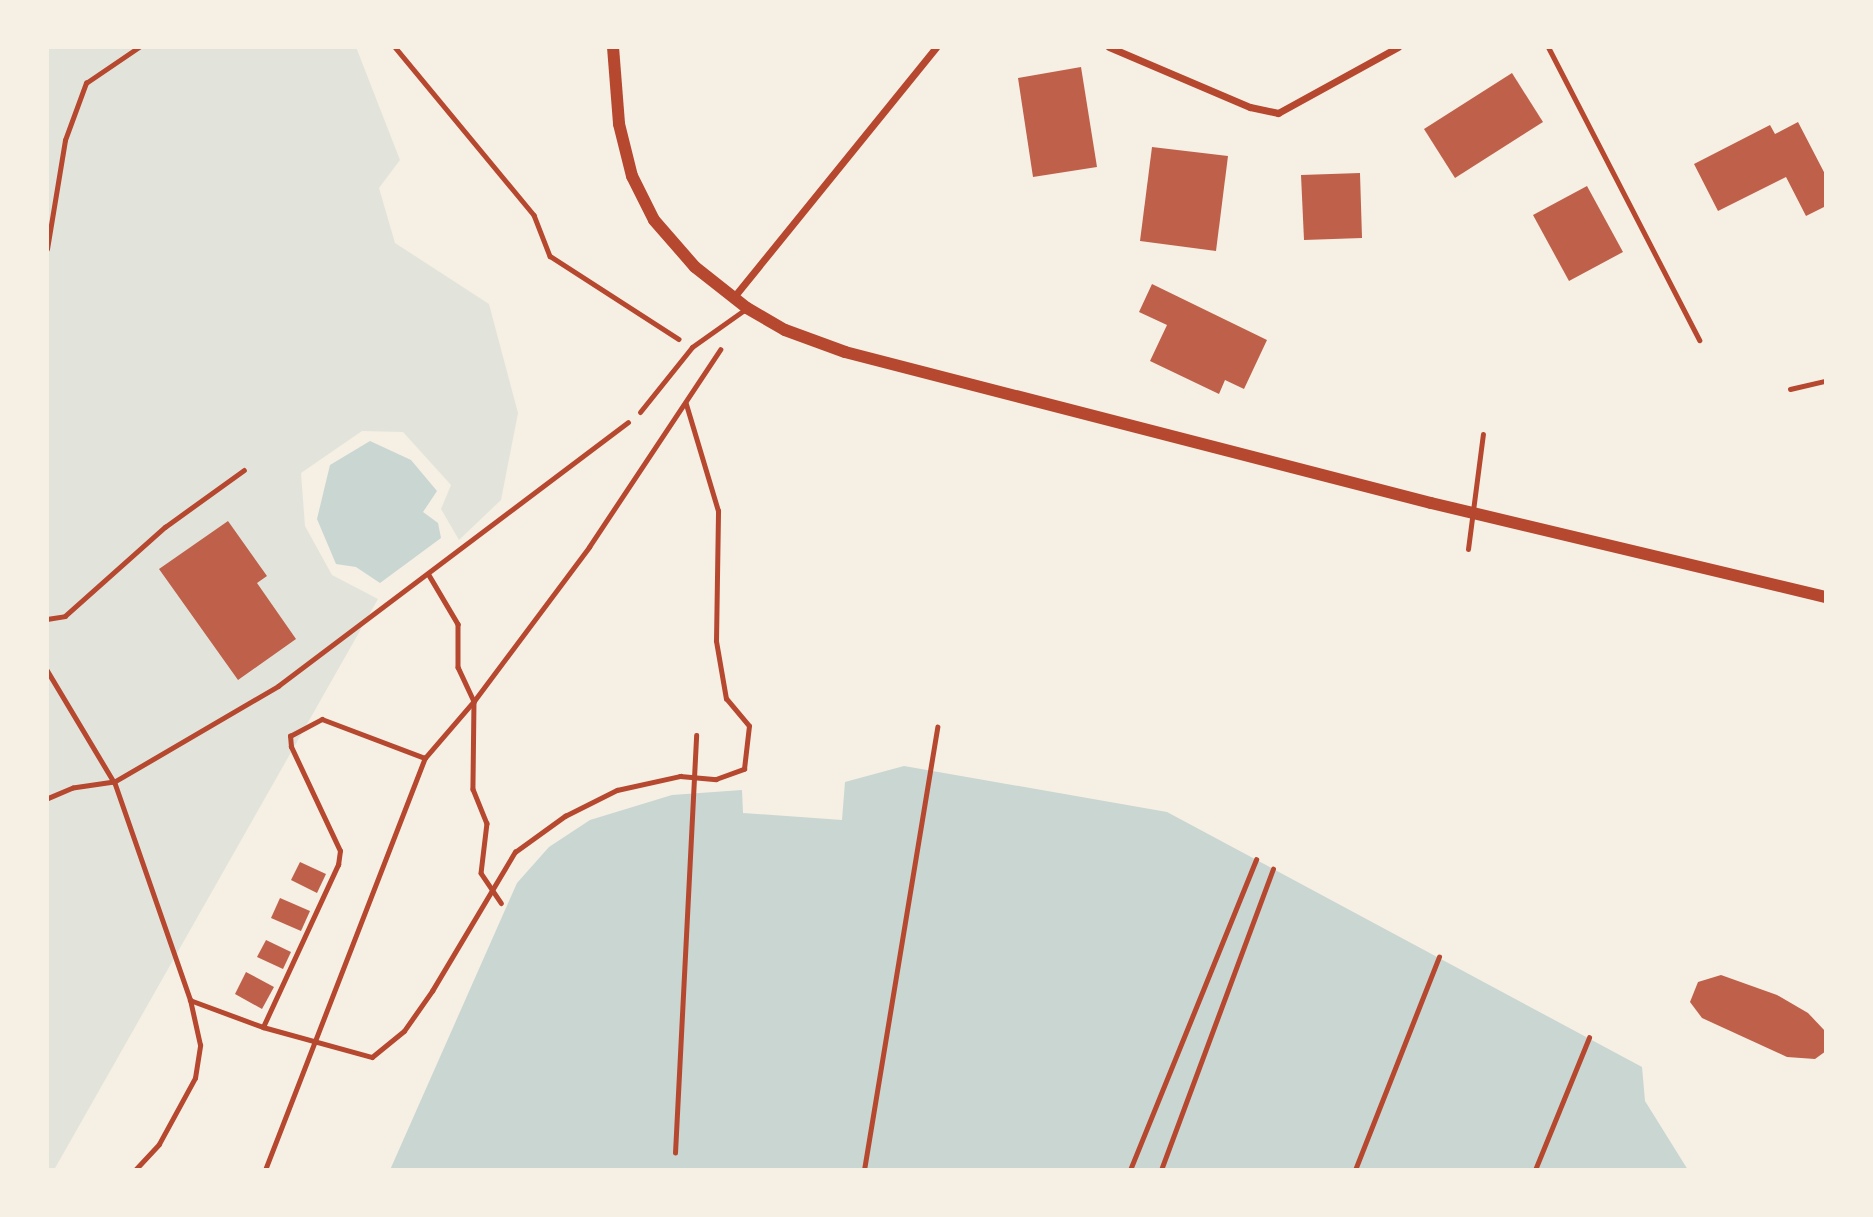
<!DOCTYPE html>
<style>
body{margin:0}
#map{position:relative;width:1873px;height:1217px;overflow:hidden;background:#f6efe4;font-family:"Open Sans",sans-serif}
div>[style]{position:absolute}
.green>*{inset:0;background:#e2e4dc}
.water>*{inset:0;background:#c9d6d2}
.building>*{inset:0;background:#bf614a}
.path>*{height:4.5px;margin:-2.25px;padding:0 2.25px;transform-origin:2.25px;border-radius:2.25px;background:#b5482f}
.service>*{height:5px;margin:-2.5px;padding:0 2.5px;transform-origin:2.5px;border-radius:2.5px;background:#b5482f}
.minor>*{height:7px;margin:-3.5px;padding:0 3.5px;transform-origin:3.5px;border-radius:3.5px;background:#b5482f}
.tertiary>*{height:12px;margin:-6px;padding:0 6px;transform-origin:6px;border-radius:6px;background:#b5482f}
span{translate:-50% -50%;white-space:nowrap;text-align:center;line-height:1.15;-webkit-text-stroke:5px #f6efe4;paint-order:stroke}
.frame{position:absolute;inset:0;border:49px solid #f6efe4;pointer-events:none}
</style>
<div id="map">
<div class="green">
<div style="clip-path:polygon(47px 47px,356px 47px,400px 160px,379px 188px,395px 243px,489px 304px,518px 413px,501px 500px,459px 540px,441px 509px,451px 485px,403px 432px,362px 431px,301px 473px,305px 526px,332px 575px,378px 599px,54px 1170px,47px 1170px)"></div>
</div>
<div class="water">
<div style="clip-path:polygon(370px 441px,411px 460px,437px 491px,423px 512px,438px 523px,441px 538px,380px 583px,356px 567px,336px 564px,317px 519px,330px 465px)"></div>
<div style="clip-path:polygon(904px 766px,1167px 812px,1642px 1067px,1645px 1101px,1688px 1170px,390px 1170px,517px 883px,549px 847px,590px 820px,672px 795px,742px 790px,743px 813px,842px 820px,845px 782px)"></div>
</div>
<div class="building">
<div style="clip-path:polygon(1081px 67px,1097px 167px,1033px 177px,1018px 78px)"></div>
<div style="clip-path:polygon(1512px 73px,1543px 122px,1455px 178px,1424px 129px)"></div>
<div style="clip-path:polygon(1798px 122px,1826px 176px,1826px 206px,1806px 216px,1786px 177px,1718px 211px,1694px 164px,1770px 125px,1775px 134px)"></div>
<div style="clip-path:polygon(1152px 147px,1228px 156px,1216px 251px,1140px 241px)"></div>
<div style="clip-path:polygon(1360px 173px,1362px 238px,1304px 240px,1301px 175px)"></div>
<div style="clip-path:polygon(1587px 186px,1623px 252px,1569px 281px,1533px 215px)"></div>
<div style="clip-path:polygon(1152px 284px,1267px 340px,1244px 389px,1225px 380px,1219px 394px,1150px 361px,1167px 325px,1139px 312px)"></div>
<div style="clip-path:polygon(228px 521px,267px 576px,257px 583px,296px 639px,238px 680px,159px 569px)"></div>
<div style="clip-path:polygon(300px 862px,326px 874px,317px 893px,291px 880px)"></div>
<div style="clip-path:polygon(280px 898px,310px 911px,301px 931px,271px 918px)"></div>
<div style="clip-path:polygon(266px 940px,291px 952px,283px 969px,257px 957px)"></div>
<div style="clip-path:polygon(246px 972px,274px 987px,262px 1009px,235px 994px)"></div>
<div style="clip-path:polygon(1721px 975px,1777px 995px,1808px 1013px,1826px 1032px,1826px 1051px,1815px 1059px,1787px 1057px,1702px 1018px,1690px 1002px,1698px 982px)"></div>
</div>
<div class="path">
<div style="left:395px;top:47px;width:218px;rotate:50.4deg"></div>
<div style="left:534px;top:215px;width:44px;rotate:68.7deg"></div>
<div style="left:550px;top:256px;width:153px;rotate:32.8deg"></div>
<div style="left:47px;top:249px;width:110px;rotate:-80.6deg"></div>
<div style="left:65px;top:140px;width:61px;rotate:-69.8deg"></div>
<div style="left:86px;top:83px;width:64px;rotate:-34.2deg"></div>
<div style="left:429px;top:575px;width:57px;rotate:59.4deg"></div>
<div style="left:458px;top:624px;width:43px;rotate:90deg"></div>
<div style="left:458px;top:667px;width:38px;rotate:65deg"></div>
<div style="left:474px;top:701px;width:88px;rotate:90.7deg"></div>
<div style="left:473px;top:789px;width:37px;rotate:68deg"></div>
<div style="left:487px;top:823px;width:50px;rotate:96.8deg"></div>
<div style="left:481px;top:873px;width:36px;rotate:56deg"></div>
<div style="left:47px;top:619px;width:18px;rotate:-9deg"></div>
<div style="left:65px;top:616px;width:134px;rotate:-41.7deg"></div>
<div style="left:165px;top:527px;width:97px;rotate:-35.8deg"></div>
<div style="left:47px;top:670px;width:131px;rotate:59.1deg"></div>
<div style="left:114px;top:782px;width:41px;rotate:171.7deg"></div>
<div style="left:73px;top:788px;width:28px;rotate:157deg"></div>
<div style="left:190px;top:1000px;width:78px;rotate:20.3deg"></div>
<div style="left:263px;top:1027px;width:113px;rotate:15.4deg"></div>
<div style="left:372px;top:1057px;width:41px;rotate:-39.1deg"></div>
<div style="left:404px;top:1031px;width:49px;rotate:-55deg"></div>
<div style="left:432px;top:991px;width:162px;rotate:-59.2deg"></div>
<div style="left:515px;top:852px;width:62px;rotate:-35.8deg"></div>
<div style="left:565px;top:816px;width:58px;rotate:-26.6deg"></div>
<div style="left:617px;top:790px;width:65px;rotate:-12.5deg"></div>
<div style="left:680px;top:776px;width:36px;rotate:5deg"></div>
<div style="left:716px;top:779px;width:30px;rotate:-20deg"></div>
<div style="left:744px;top:769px;width:43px;rotate:-83.4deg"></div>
<div style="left:749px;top:726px;width:35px;rotate:-130deg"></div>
<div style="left:726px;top:699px;width:59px;rotate:-99.8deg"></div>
<div style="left:716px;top:641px;width:130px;rotate:-89.1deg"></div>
<div style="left:718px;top:511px;width:112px;rotate:-106.7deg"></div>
<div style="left:263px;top:1027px;width:179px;rotate:-65.2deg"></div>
<div style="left:338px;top:865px;width:14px;rotate:-82deg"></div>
<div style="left:340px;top:851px;width:115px;rotate:-115.2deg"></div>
<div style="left:291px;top:747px;width:11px;rotate:-95deg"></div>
<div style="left:290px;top:736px;width:36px;rotate:-28deg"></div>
<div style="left:322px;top:719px;width:110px;rotate:20.7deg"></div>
<div style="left:675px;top:1153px;width:418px;rotate:-87.1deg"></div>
<div style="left:135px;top:1170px;width:35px;rotate:-47deg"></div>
<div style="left:159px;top:1144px;width:75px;rotate:-61.4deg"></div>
<div style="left:195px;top:1078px;width:33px;rotate:-81deg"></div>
<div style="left:200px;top:1045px;width:46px;rotate:-102.5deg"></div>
<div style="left:190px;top:1000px;width:231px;rotate:-109.2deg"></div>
<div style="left:114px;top:782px;width:190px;rotate:-30.3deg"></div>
<div style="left:278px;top:686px;width:438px;rotate:-37deg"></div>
<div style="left:265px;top:1170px;width:442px;rotate:-68.8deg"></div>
<div style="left:425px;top:758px;width:75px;rotate:-49.3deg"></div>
<div style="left:474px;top:701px;width:192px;rotate:-53.2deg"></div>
<div style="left:589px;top:547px;width:237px;rotate:-56.4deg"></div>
<div style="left:864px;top:1170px;width:449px;rotate:-80.6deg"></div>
<div style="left:1130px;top:1170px;width:335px;rotate:-67.9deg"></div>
<div style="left:1161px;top:1170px;width:321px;rotate:-69.6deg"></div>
<div style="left:1355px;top:1170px;width:229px;rotate:-68.5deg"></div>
<div style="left:1535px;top:1170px;width:143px;rotate:-67.8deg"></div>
</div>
<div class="service">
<div style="left:1548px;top:47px;width:330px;rotate:62.7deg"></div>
<div style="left:1790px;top:389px;width:37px;rotate:-13deg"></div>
<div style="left:640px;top:412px;width:83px;rotate:-51.3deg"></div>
<div style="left:692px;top:347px;width:67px;rotate:-35.3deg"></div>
<div style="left:1468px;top:549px;width:116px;rotate:-82.6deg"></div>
</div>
<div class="minor">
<div style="left:1109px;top:47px;width:153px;rotate:23.1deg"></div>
<div style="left:1250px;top:107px;width:29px;rotate:12deg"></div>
<div style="left:1278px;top:113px;width:137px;rotate:-28.8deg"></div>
<div style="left:733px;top:298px;width:323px;rotate:-51deg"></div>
</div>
<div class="tertiary">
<div style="left:613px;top:47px;width:77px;rotate:85.5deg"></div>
<div style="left:619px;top:124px;width:54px;rotate:76deg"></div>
<div style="left:632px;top:176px;width:49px;rotate:63.4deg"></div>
<div style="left:654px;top:220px;width:62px;rotate:48.9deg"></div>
<div style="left:695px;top:267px;width:66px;rotate:38.3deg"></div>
<div style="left:747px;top:308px;width:44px;rotate:30.1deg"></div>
<div style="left:785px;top:330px;width:64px;rotate:20.1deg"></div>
<div style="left:845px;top:352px;width:605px;rotate:14.45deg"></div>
<div style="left:1431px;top:503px;width:406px;rotate:13.4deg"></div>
</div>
<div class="frame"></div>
</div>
